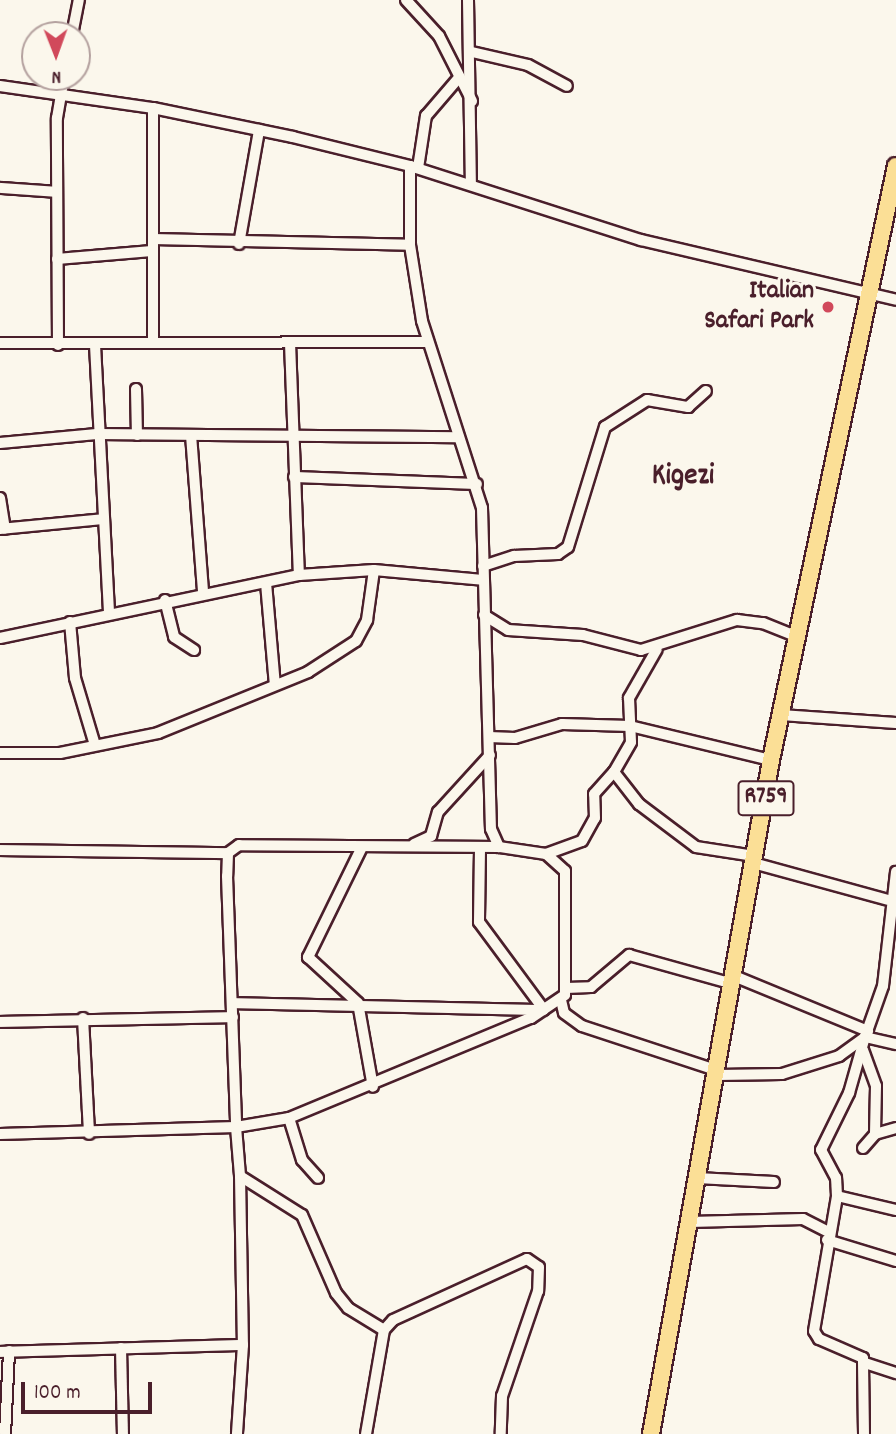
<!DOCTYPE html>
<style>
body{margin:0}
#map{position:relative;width:896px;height:1434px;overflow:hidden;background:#fbf7ec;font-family:Dekko,sans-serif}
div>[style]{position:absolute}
.roads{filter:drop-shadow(2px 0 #4a1f2b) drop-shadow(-2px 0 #4a1f2b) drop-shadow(0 2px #4a1f2b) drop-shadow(0 -2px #4a1f2b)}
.street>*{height:10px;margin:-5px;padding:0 5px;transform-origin:5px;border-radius:5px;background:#fbf7ec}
.primary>*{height:16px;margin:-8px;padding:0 8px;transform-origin:8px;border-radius:8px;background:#fbdf96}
.dots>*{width:19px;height:19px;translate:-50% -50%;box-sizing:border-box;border:4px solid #fbf7ec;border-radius:50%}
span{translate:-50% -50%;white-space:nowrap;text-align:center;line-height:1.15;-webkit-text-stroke:6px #fbf7ec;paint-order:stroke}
.shield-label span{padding:2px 5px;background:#fbf7ec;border:2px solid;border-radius:5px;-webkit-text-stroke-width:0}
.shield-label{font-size:24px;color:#4a1f2b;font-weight:700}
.poi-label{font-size:26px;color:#4a1f2b;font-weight:700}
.right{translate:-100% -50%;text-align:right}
.quarter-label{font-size:30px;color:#4a1f2b;font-weight:700}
.north{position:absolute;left:21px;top:21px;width:70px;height:70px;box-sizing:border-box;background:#fbf7ec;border:2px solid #b4a19f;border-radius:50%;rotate:179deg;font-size:19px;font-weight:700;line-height:28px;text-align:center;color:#4a1f2b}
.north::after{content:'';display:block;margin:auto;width:24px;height:32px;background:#d1495b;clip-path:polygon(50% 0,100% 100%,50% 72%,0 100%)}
.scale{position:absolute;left:21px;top:1382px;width:131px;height:32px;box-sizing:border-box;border:4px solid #4a1f2b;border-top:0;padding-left:9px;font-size:21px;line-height:24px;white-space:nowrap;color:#4a1f2b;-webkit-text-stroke:5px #fbf7ec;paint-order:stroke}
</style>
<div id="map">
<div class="roads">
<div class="street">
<div style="left:406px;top:0;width:49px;rotate:47.5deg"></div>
<div style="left:439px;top:36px;width:73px;rotate:63.1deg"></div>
<div style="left:468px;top:0;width:184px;rotate:89.1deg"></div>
<div style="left:72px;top:35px;width:36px;rotate:-79deg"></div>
<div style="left:472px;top:52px;width:57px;rotate:13.1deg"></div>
<div style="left:528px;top:65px;width:44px;rotate:28.3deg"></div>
<div style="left:0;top:86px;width:155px;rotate:8.2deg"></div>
<div style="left:153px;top:108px;width:143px;rotate:11.7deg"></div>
<div style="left:293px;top:137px;width:121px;rotate:13.9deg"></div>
<div style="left:410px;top:166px;width:243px;rotate:17.8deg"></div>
<div style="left:641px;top:240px;width:262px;rotate:13.2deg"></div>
<div style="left:410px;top:166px;width:79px;rotate:90deg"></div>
<div style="left:410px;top:245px;width:77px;rotate:81deg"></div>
<div style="left:422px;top:321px;width:196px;rotate:72.2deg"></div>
<div style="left:482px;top:508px;width:321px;rotate:88.4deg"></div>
<div style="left:491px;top:829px;width:20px;rotate:66deg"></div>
<div style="left:418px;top:168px;width:53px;rotate:-81.3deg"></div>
<div style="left:426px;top:116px;width:48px;rotate:-49.3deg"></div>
<div style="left:0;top:188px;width:57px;rotate:4deg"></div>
<div style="left:153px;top:239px;width:257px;rotate:1.3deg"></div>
<div style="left:239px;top:244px;width:116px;rotate:-80deg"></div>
<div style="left:57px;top:259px;width:95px;rotate:-4.8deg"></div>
<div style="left:153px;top:341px;width:233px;rotate:-90deg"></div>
<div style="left:0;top:343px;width:428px;rotate:-0.1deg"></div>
<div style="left:290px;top:343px;width:232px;rotate:87.8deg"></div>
<div style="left:58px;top:345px;width:227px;rotate:-90.3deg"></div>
<div style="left:57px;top:118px;width:42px;rotate:-80.3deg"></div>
<div style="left:95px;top:345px;width:266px;rotate:87deg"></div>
<div style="left:136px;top:389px;width:46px;rotate:88.8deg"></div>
<div style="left:191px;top:435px;width:157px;rotate:85.6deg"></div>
<div style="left:0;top:443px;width:97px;rotate:-5.3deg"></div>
<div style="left:97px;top:434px;width:362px;rotate:0.5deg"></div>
<div style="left:294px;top:477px;width:183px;rotate:2.2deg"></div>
<div style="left:0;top:498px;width:31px;rotate:81deg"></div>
<div style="left:0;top:529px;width:103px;rotate:-5.5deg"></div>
<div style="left:483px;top:566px;width:33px;rotate:-18deg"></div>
<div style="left:514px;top:556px;width:44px;rotate:-2.6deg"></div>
<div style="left:558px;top:554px;width:12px;rotate:-35deg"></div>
<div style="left:568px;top:547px;width:126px;rotate:-72.9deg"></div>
<div style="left:605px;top:427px;width:50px;rotate:-32.7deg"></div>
<div style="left:647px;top:400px;width:42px;rotate:9.7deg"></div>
<div style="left:688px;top:407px;width:24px;rotate:-42deg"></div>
<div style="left:266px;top:583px;width:102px;rotate:85deg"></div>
<div style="left:165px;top:600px;width:38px;rotate:76deg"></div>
<div style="left:174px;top:637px;width:24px;rotate:33deg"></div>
<div style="left:484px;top:615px;width:28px;rotate:32deg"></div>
<div style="left:508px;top:630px;width:75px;rotate:3.8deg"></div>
<div style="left:583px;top:635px;width:60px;rotate:14.5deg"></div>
<div style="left:641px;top:650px;width:101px;rotate:-17.4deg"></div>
<div style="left:737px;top:620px;width:26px;rotate:7deg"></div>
<div style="left:763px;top:623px;width:38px;rotate:22deg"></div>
<div style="left:70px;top:622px;width:56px;rotate:84.9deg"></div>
<div style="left:75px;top:678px;width:70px;rotate:73.4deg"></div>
<div style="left:0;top:638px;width:306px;rotate:-11.9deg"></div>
<div style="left:299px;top:575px;width:75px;rotate:-3.8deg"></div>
<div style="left:374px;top:570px;width:109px;rotate:5.2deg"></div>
<div style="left:781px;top:715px;width:115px;rotate:4deg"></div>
<div style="left:489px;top:737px;width:26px;rotate:2deg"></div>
<div style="left:515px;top:738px;width:49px;rotate:-16.6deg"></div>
<div style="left:562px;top:724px;width:68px;rotate:1.7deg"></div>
<div style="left:630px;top:726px;width:145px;rotate:13.6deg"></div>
<div style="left:0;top:753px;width:60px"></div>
<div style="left:60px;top:753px;width:100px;rotate:-11.5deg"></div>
<div style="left:158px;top:733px;width:162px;rotate:-22.1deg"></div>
<div style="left:308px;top:672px;width:57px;rotate:-32.9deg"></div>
<div style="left:356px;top:641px;width:24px;rotate:-62deg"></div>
<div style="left:367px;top:620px;width:50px;rotate:-82deg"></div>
<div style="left:614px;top:772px;width:34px;rotate:-60deg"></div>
<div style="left:631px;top:742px;width:44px;rotate:-92.6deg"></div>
<div style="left:629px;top:698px;width:56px;rotate:-60.3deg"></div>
<div style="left:414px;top:844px;width:19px;rotate:-25deg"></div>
<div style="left:431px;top:836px;width:25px;rotate:-74deg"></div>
<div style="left:438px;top:812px;width:77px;rotate:-47.6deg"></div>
<div style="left:362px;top:847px;width:123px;rotate:116.1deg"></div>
<div style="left:308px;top:957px;width:68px;rotate:42.6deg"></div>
<div style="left:358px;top:1003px;width:85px;rotate:79.9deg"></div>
<div style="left:480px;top:849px;width:73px;rotate:90.8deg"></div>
<div style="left:479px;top:922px;width:109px;rotate:53.5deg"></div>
<div style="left:0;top:850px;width:228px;rotate:0.8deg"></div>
<div style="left:546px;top:854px;width:38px;rotate:-20deg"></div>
<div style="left:582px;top:841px;width:26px;rotate:-61deg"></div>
<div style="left:595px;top:818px;width:24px;rotate:-92deg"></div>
<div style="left:594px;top:794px;width:30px;rotate:-48deg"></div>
<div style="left:614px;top:772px;width:41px;rotate:52deg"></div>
<div style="left:639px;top:804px;width:71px;rotate:37deg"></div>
<div style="left:696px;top:847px;width:59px;rotate:8.8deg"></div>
<div style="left:753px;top:863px;width:140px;rotate:15.3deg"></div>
<div style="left:734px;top:976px;width:145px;rotate:22.3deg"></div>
<div style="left:566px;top:988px;width:25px;rotate:-2deg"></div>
<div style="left:591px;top:987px;width:50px;rotate:-40.1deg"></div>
<div style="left:629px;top:955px;width:108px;rotate:15.6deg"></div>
<div style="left:561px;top:1000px;width:13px;rotate:77deg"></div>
<div style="left:564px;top:1013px;width:22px;rotate:36deg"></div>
<div style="left:582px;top:1026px;width:144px;rotate:18.2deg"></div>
<div style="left:233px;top:1003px;width:310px;rotate:1.3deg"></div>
<div style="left:83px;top:1018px;width:116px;rotate:87deg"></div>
<div style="left:0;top:1022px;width:233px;rotate:-1.2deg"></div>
<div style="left:863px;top:1050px;width:38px;rotate:70deg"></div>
<div style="left:876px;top:1086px;width:48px;rotate:91.2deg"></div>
<div style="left:718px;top:1075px;width:64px;rotate:-0.9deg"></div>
<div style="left:782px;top:1074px;width:60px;rotate:-17.5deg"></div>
<div style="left:839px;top:1056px;width:32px;rotate:-36deg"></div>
<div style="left:865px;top:1037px;width:54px;rotate:-70.6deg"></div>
<div style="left:883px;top:986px;width:115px;rotate:-83.5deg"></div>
<div style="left:289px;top:1118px;width:44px;rotate:72.8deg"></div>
<div style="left:302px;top:1160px;width:24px;rotate:48deg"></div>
<div style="left:0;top:1134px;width:236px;rotate:-1.7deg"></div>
<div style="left:236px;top:1127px;width:54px;rotate:-9.6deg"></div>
<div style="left:289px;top:1118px;width:262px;rotate:-22.5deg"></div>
<div style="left:531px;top:1018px;width:41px;rotate:-34.1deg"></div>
<div style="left:565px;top:995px;width:124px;rotate:-90deg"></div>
<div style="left:565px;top:871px;width:25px;rotate:-138deg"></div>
<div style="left:546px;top:854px;width:48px;rotate:-171.5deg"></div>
<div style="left:499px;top:847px;width:260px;rotate:-179.6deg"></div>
<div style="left:239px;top:845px;width:14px;rotate:144deg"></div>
<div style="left:228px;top:853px;width:23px;rotate:92deg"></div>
<div style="left:227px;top:876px;width:251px;rotate:87.9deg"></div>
<div style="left:236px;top:1127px;width:49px;rotate:85.3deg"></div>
<div style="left:240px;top:1176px;width:169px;rotate:89deg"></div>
<div style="left:243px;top:1345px;width:89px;rotate:93.9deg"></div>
<div style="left:863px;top:1148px;width:18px;rotate:-49deg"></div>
<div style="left:875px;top:1134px;width:22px;rotate:-16deg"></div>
<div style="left:240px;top:1176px;width:73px;rotate:32.2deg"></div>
<div style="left:302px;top:1215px;width:85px;rotate:66.4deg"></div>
<div style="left:336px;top:1293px;width:19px;rotate:51deg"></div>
<div style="left:348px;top:1308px;width:42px;rotate:31.4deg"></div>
<div style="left:697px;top:1178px;width:77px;rotate:3deg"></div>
<div style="left:837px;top:1196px;width:61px;rotate:13.3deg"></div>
<div style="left:690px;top:1222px;width:113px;rotate:-1.5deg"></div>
<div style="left:803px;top:1219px;width:27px;rotate:27deg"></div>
<div style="left:827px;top:1240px;width:72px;rotate:16.9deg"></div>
<div style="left:121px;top:1348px;width:86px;rotate:88.7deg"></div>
<div style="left:0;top:1352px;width:243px;rotate:-1.7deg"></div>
<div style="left:865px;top:1363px;width:33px;rotate:18deg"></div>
<div style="left:5px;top:1434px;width:83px;rotate:-87.2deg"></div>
<div style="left:366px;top:1434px;width:106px;rotate:-80.2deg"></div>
<div style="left:384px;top:1330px;width:13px;rotate:-48deg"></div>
<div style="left:393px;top:1320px;width:147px;rotate:-24.5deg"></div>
<div style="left:527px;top:1259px;width:14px;rotate:34deg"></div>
<div style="left:539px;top:1267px;width:24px;rotate:92deg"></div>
<div style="left:538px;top:1291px;width:111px;rotate:108.9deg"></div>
<div style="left:502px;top:1396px;width:38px;rotate:92deg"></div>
<div style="left:864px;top:1434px;width:76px;rotate:-90.8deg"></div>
<div style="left:863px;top:1358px;width:48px;rotate:-156.6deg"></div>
<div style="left:819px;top:1339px;width:9px;rotate:-122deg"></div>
<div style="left:814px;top:1331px;width:137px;rotate:-80.3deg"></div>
<div style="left:837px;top:1196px;width:18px;rotate:-93deg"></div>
<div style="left:836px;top:1178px;width:32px;rotate:-118deg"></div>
<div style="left:821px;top:1150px;width:64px;rotate:-63.8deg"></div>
<div style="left:849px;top:1093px;width:58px;rotate:-74.1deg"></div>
<div style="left:865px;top:1037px;width:32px;rotate:13deg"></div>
</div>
<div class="primary">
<div style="left:651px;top:1434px;width:685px;rotate:-79.9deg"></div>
<div style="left:771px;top:760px;width:607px;rotate:-78.12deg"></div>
</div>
</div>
<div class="dots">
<div style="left:828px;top:307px;background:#d1495b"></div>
</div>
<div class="shield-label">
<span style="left:766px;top:798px">R759</span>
</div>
<div class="poi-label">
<span class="right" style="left:814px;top:307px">Italian<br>Safari Park</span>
</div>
<div class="quarter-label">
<span style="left:683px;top:478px">Kigezi</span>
</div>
<div class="north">N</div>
<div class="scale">100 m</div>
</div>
